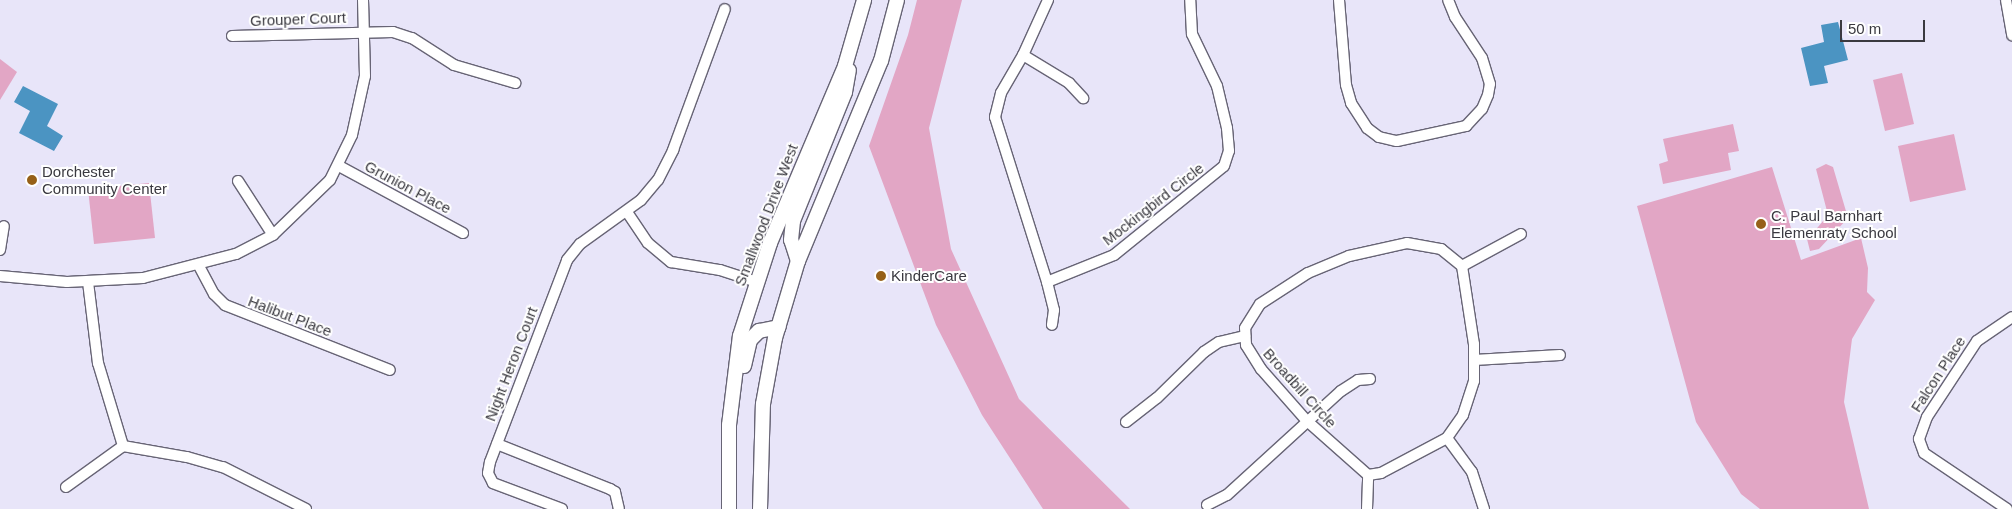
<!DOCTYPE html>
<style>
body{margin:0}
#map{position:relative;width:2012px;height:509px;overflow:hidden;background:#e8e5f9;font-family:Arial,sans-serif}
div>[style]{position:absolute}
.green>*{inset:0;background:#e2a6c5}
.water>*{inset:0;background:#4b94c2}
.roads{filter:drop-shadow(1px 0 #676475) drop-shadow(-1px 0 #676475) drop-shadow(0 1px #676475) drop-shadow(0 -1px #676475)}
.street>*{height:10px;margin:-5px;padding:0 5px;transform-origin:5px;border-radius:5px;background:#fff}
.secondary>*{height:14px;margin:-7px;padding:0 7px;transform-origin:7px;border-radius:7px;background:#fff}
.dots>*{width:14px;height:14px;translate:-50% -50%;box-sizing:border-box;border:2px solid #fff;border-radius:50%}
span{translate:-50% -50%;white-space:nowrap;text-align:center;line-height:1.15;-webkit-text-stroke:4px #fff;paint-order:stroke}
.street-label{font-size:15px;color:#3a3940}
.poi-label{font-size:15px;color:#3a3940}
.left{translate:0 -50%;text-align:left}
.scale{position:absolute;left:1840px;top:20px;width:85px;height:22px;box-sizing:border-box;border:2px solid #3a3940;border-top:0;padding-left:6px;font-size:15px;line-height:18px;white-space:nowrap;color:#3a3940;-webkit-text-stroke:4px #fff;paint-order:stroke}
</style>
<div id="map">
<div class="green">
<div style="clip-path:polygon(917px 0,962px 0,929px 128px,951px 249px,1019px 399px,1130px 509px,1043px 509px,982px 415px,936px 325px,869px 146px,908px 35px)"></div>
<div style="clip-path:polygon(0 59px,17px 72px,0 100px)"></div>
<div style="clip-path:polygon(1902px 73px,1914px 124px,1885px 131px,1873px 80px)"></div>
<div style="clip-path:polygon(1733px 124px,1739px 151px,1728px 153px,1731px 170px,1663px 184px,1659px 164px,1668px 161px,1663px 139px)"></div>
<div style="clip-path:polygon(1954px 134px,1966px 190px,1910px 202px,1898px 146px)"></div>
<div style="clip-path:polygon(1826px 164px,1833px 167px,1848px 218px,1819px 249px,1810px 251px,1806px 235px,1813px 233px,1828px 215px,1816px 169px)"></div>
<div style="clip-path:polygon(1772px 167px,1801px 260px,1861px 238px,1868px 268px,1867px 292px,1875px 300px,1852px 339px,1844px 402px,1869px 509px,1760px 509px,1741px 494px,1696px 422px,1637px 206px)"></div>
<div style="clip-path:polygon(149px 183px,155px 238px,94px 244px,88px 189px)"></div>
</div>
<div class="water">
<div style="clip-path:polygon(1838px 22px,1848px 60px,1824px 66px,1828px 83px,1810px 86px,1801px 48px,1824px 42px,1821px 25px)"></div>
<div style="clip-path:polygon(23px 86px,58px 104px,47px 126px,63px 136px,54px 151px,19px 133px,30px 111px,14px 102px)"></div>
</div>
<div class="roads">
<div class="street">
<div style="left:1048px;top:0;width:60px;rotate:114.4deg"></div>
<div style="left:1023px;top:55px;width:44px;rotate:120.1deg"></div>
<div style="left:1001px;top:93px;width:25px;rotate:104deg"></div>
<div style="left:995px;top:117px;width:173px;rotate:72.5deg"></div>
<div style="left:1047px;top:282px;width:72px;rotate:-21.9deg"></div>
<div style="left:1114px;top:255px;width:141px;rotate:-39deg"></div>
<div style="left:1224px;top:166px;width:16px;rotate:-72deg"></div>
<div style="left:1229px;top:151px;width:23px;rotate:-95deg"></div>
<div style="left:1227px;top:128px;width:43px;rotate:-103.4deg"></div>
<div style="left:1217px;top:86px;width:58px;rotate:-115.7deg"></div>
<div style="left:1192px;top:34px;width:34px;rotate:-93deg"></div>
<div style="left:1339px;top:0;width:85px;rotate:85.3deg"></div>
<div style="left:1346px;top:85px;width:19px;rotate:74deg"></div>
<div style="left:1351px;top:103px;width:30px;rotate:57deg"></div>
<div style="left:1367px;top:128px;width:15px;rotate:37deg"></div>
<div style="left:1379px;top:137px;width:18px;rotate:13deg"></div>
<div style="left:1397px;top:141px;width:71px;rotate:-12.3deg"></div>
<div style="left:1466px;top:126px;width:23px;rotate:-47deg"></div>
<div style="left:1482px;top:109px;width:15px;rotate:-67deg"></div>
<div style="left:1488px;top:95px;width:11px;rotate:-80deg"></div>
<div style="left:1490px;top:84px;width:27px;rotate:-107deg"></div>
<div style="left:1482px;top:58px;width:49px;rotate:-123.4deg"></div>
<div style="left:1455px;top:17px;width:18px;rotate:-112deg"></div>
<div style="left:2006px;top:0;width:36px;rotate:80deg"></div>
<div style="left:232px;top:36px;width:161px;rotate:-1.4deg"></div>
<div style="left:393px;top:32px;width:20px;rotate:18deg"></div>
<div style="left:412px;top:38px;width:50px;rotate:32.7deg"></div>
<div style="left:454px;top:65px;width:64px;rotate:16.4deg"></div>
<div style="left:1023px;top:55px;width:54px;rotate:31.3deg"></div>
<div style="left:1069px;top:83px;width:21px;rotate:47deg"></div>
<div style="left:339px;top:166px;width:141px;rotate:28.4deg"></div>
<div style="left:238px;top:181px;width:64px;rotate:57.1deg"></div>
<div style="left:627px;top:212px;width:37px;rotate:56deg"></div>
<div style="left:648px;top:243px;width:30px;rotate:40deg"></div>
<div style="left:671px;top:262px;width:50px;rotate:9.3deg"></div>
<div style="left:720px;top:270px;width:38px;rotate:18deg"></div>
<div style="left:1407px;top:243px;width:35px;rotate:10deg"></div>
<div style="left:1441px;top:249px;width:27px;rotate:39deg"></div>
<div style="left:1462px;top:266px;width:79px;rotate:81.3deg"></div>
<div style="left:1474px;top:344px;width:37px;rotate:90deg"></div>
<div style="left:1474px;top:381px;width:36px;rotate:108deg"></div>
<div style="left:1463px;top:415px;width:28px;rotate:125deg"></div>
<div style="left:1447px;top:438px;width:75px;rotate:152.1deg"></div>
<div style="left:1381px;top:473px;width:13px;rotate:171deg"></div>
<div style="left:1368px;top:475px;width:83px;rotate:-138.4deg"></div>
<div style="left:1306px;top:420px;width:68px;rotate:-131.4deg"></div>
<div style="left:1261px;top:369px;width:28px;rotate:-122deg"></div>
<div style="left:1246px;top:345px;width:17px;rotate:-93deg"></div>
<div style="left:1245px;top:328px;width:28px;rotate:-58deg"></div>
<div style="left:1260px;top:304px;width:57px;rotate:-32.9deg"></div>
<div style="left:1308px;top:273px;width:44px;rotate:-22.5deg"></div>
<div style="left:1349px;top:256px;width:59px;rotate:-12.6deg"></div>
<div style="left:0;top:250px;width:24px;rotate:-81deg"></div>
<div style="left:199px;top:266px;width:32px;rotate:62deg"></div>
<div style="left:214px;top:294px;width:16px;rotate:45deg"></div>
<div style="left:225px;top:305px;width:177px;rotate:21.5deg"></div>
<div style="left:1462px;top:266px;width:67px;rotate:-28.5deg"></div>
<div style="left:0;top:276px;width:67px;rotate:5.1deg"></div>
<div style="left:67px;top:282px;width:76px;rotate:-3deg"></div>
<div style="left:143px;top:278px;width:96px;rotate:-14.5deg"></div>
<div style="left:236px;top:254px;width:42px;rotate:-27.2deg"></div>
<div style="left:273px;top:235px;width:79px;rotate:-44deg"></div>
<div style="left:330px;top:180px;width:50px;rotate:-63.9deg"></div>
<div style="left:352px;top:135px;width:60px;rotate:-77.6deg"></div>
<div style="left:365px;top:76px;width:76px;rotate:-91.5deg"></div>
<div style="left:88px;top:282px;width:82px;rotate:83deg"></div>
<div style="left:98px;top:363px;width:87px;rotate:73.2deg"></div>
<div style="left:123px;top:446px;width:65px;rotate:9.8deg"></div>
<div style="left:187px;top:457px;width:37px;rotate:16deg"></div>
<div style="left:223px;top:467px;width:93px;rotate:26.8deg"></div>
<div style="left:1047px;top:282px;width:29px;rotate:76deg"></div>
<div style="left:1054px;top:310px;width:15px;rotate:98deg"></div>
<div style="left:1474px;top:360px;width:86px;rotate:-3.3deg"></div>
<div style="left:1126px;top:422px;width:39px;rotate:-38deg"></div>
<div style="left:1157px;top:398px;width:66px;rotate:-44.4deg"></div>
<div style="left:1204px;top:352px;width:18px;rotate:-34deg"></div>
<div style="left:1219px;top:342px;width:27px;rotate:-13deg"></div>
<div style="left:1447px;top:438px;width:42px;rotate:53.7deg"></div>
<div style="left:1472px;top:472px;width:39px;rotate:72deg"></div>
<div style="left:497px;top:444px;width:122px;rotate:21.7deg"></div>
<div style="left:610px;top:489px;width:6px;rotate:31deg"></div>
<div style="left:615px;top:492px;width:17px;rotate:77deg"></div>
<div style="left:66px;top:487px;width:70px;rotate:-35.7deg"></div>
<div style="left:1207px;top:505px;width:22px;rotate:-27deg"></div>
<div style="left:1227px;top:495px;width:154px;rotate:-42.4deg"></div>
<div style="left:1341px;top:391px;width:20px;rotate:-33deg"></div>
<div style="left:1358px;top:380px;width:12px;rotate:-5deg"></div>
<div style="left:562px;top:509px;width:74px;rotate:-159.4deg"></div>
<div style="left:493px;top:483px;width:11px;rotate:-117deg"></div>
<div style="left:488px;top:473px;width:11px;rotate:-80deg"></div>
<div style="left:490px;top:462px;width:216px;rotate:-69.1deg"></div>
<div style="left:567px;top:260px;width:21px;rotate:-51deg"></div>
<div style="left:580px;top:244px;width:75px;rotate:-35.8deg"></div>
<div style="left:641px;top:200px;width:26px;rotate:-50deg"></div>
<div style="left:658px;top:180px;width:34px;rotate:-63deg"></div>
<div style="left:673px;top:150px;width:150px;rotate:-69.8deg"></div>
<div style="left:1367px;top:509px;width:34px;rotate:-88deg"></div>
<div style="left:2007px;top:509px;width:100px;rotate:-146deg"></div>
<div style="left:1924px;top:453px;width:15px;rotate:-110deg"></div>
<div style="left:1919px;top:439px;width:23px;rotate:-70deg"></div>
<div style="left:1927px;top:417px;width:91px;rotate:-56.7deg"></div>
<div style="left:1977px;top:341px;width:42px;rotate:-34.4deg"></div>
</div>
<div class="secondary">
<div style="left:798px;top:261px;width:22px;rotate:-108deg"></div>
<div style="left:791px;top:240px;width:19px;rotate:-84deg"></div>
<div style="left:793px;top:221px;width:139px;rotate:-68deg"></div>
<div style="left:845px;top:92px;width:22px;rotate:-80deg"></div>
<div style="left:744px;top:366px;width:27px;rotate:-77deg"></div>
<div style="left:750px;top:340px;width:13px;rotate:-45deg"></div>
<div style="left:759px;top:331px;width:20px;rotate:-11deg"></div>
<div style="left:729px;top:509px;width:84px;rotate:-90deg"></div>
<div style="left:729px;top:425px;width:90px;rotate:-83deg"></div>
<div style="left:740px;top:336px;width:98px;rotate:-72.1deg"></div>
<div style="left:770px;top:243px;width:192px;rotate:-67deg"></div>
<div style="left:845px;top:66px;width:69px;rotate:-73.9deg"></div>
<div style="left:760px;top:509px;width:105px;rotate:-88.4deg"></div>
<div style="left:763px;top:404px;width:67px;rotate:-79.7deg"></div>
<div style="left:775px;top:338px;width:80px;rotate:-73.4deg"></div>
<div style="left:798px;top:261px;width:217px;rotate:-67.5deg"></div>
<div style="left:881px;top:61px;width:63px;rotate:-75.3deg"></div>
</div>
</div>
<div class="dots">
<div style="left:32px;top:180px;background:#966018"></div>
<div style="left:1761px;top:224px;background:#966018"></div>
<div style="left:881px;top:276px;background:#966018"></div>
</div>
<div class="street-label">
<span style="left:298px;top:19px;rotate:-2deg">Grouper Court</span>
<span style="left:408px;top:187px;rotate:28deg">Grunion Place</span>
<span style="left:1153px;top:204px;rotate:-38deg">Mockingbird Circle</span>
<span style="left:766px;top:215px;rotate:-69deg">Smallwood Drive West</span>
<span style="left:290px;top:316px;rotate:21deg">Halibut Place</span>
<span style="left:511px;top:364px;rotate:-69deg">Night Heron Court</span>
<span style="left:1938px;top:374px;rotate:-57deg">Falcon Place</span>
<span style="left:1300px;top:388px;rotate:48deg">Broadbill Circle</span>
</div>
<div class="poi-label">
<span class="left" style="left:42px;top:180px">Dorchester<br>Community Center</span>
<span class="left" style="left:1771px;top:224px">C. Paul Barnhart<br>Elemenraty School</span>
<span class="left" style="left:891px;top:276px">KinderCare</span>
</div>
<div class="scale">50 m</div>
</div>
